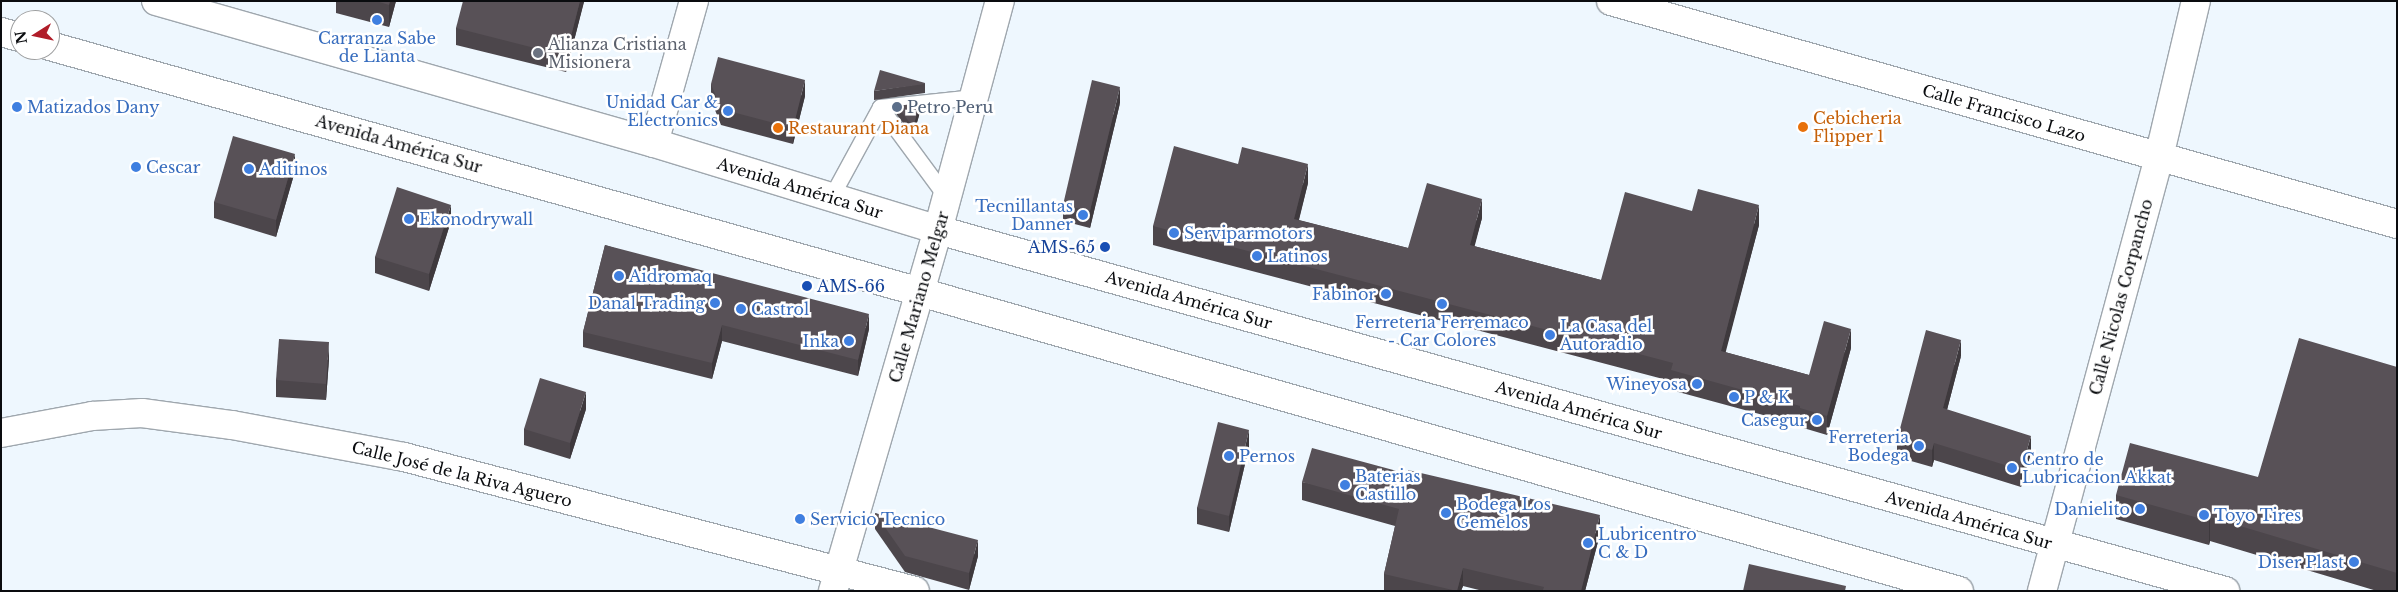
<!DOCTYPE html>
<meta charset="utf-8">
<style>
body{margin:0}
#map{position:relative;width:2398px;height:592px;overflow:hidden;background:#eef7fe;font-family:"Libre Baskerville",serif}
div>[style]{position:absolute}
.roads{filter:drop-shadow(1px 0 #9fa7ae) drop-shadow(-1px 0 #9fa7ae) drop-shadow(0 1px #9fa7ae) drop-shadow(0 -1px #9fa7ae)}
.lane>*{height:15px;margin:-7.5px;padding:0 7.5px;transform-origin:7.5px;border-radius:7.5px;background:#fff}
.street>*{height:28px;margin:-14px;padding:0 14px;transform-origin:14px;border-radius:14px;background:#fff}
.primary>*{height:28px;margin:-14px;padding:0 14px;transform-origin:14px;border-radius:14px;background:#fff}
.wall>*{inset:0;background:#4c464b}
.shaded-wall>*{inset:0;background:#3e393d}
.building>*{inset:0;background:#585157}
.dots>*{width:14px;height:14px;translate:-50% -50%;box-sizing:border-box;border:2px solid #fff;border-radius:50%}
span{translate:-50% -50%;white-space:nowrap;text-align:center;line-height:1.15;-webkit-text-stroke:5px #fff;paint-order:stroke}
.shop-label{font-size:16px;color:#366cbe}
.right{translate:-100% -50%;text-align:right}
.left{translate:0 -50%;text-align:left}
.worship-label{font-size:16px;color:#5b616d}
.service-label{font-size:16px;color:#4e5e75}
.street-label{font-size:16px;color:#0a0c0f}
.food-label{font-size:16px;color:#c56008}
.transit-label{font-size:16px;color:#164399}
.frame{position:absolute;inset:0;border:2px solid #0a0c0f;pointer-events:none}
.north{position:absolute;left:10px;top:10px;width:50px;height:50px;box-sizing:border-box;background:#fff;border:1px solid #9d9e9f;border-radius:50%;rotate:260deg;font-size:14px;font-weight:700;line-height:20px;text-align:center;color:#0a0c0f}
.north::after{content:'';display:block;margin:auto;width:18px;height:22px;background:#b01d29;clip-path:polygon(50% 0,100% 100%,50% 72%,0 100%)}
</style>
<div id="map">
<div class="roads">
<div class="lane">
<div style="left:831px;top:197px;width:102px;rotate:-61.4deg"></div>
<div style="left:947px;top:198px;width:113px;rotate:-126.4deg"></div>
<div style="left:880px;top:107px;width:95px;rotate:-6.1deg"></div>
</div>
<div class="street">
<div style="left:1611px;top:1px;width:817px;rotate:15.84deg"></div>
<div style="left:654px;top:143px;width:148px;rotate:-74.3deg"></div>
<div style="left:1px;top:433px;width:93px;rotate:-10.6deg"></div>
<div style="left:92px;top:416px;width:50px;rotate:-3.4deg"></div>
<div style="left:142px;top:413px;width:91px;rotate:7.6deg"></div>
<div style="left:232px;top:425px;width:175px;rotate:10.5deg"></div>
<div style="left:404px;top:457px;width:528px;rotate:14.69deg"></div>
<div style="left:833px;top:591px;width:376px;rotate:-73.8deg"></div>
<div style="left:938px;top:230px;width:237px;rotate:-74.9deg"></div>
<div style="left:2042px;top:591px;width:449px;rotate:-74.9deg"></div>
<div style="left:2159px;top:157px;width:160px;rotate:-76.7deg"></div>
</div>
<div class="primary">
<div style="left:156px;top:1px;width:518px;rotate:15.92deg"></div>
<div style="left:654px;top:143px;width:297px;rotate:17deg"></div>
<div style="left:938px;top:230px;width:1337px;rotate:15.67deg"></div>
<div style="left:1px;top:32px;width:20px;rotate:15deg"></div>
<div style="left:50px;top:46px;width:904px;rotate:15.79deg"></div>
<div style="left:920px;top:292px;width:1081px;rotate:16.05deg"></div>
</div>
</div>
<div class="wall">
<div style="clip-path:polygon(336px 1px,396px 1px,389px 27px,336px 13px)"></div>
<div style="clip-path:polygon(584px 1px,566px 72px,456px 45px,456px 28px)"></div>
<div style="clip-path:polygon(925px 83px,925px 93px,874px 100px,874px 91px)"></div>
<div style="clip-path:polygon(711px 84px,805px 96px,793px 144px,721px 125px,711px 100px)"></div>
<div style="clip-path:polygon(1120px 103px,1090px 228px,1063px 221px,1063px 205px)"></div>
<div style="clip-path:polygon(897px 106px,920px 112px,914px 133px,910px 132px,897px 115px)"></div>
<div style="clip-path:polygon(295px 171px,276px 237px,214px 218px,214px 202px)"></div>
<div style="clip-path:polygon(1308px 183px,1299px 220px,1408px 248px,1482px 218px,1474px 246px,1601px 280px,1692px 211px,1759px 225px,1725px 352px,1809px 375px,1851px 348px,1827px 435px,1800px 427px,1800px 425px,1671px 390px,1671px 381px,1153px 245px,1153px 226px)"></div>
<div style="clip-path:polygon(451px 221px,429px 291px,375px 273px,375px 257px)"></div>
<div style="clip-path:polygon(605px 245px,869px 329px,858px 376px,722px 341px,712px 379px,583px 347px,583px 332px)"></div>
<div style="clip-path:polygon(1961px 356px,1947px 410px,2031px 453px,2021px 487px,1934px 460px,1932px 467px,1897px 457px,1897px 440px)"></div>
<div style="clip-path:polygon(329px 359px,326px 400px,276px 397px,276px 380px)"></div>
<div style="clip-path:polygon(2397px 367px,2397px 591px,2377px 591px,2210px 541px,2209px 545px,2116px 519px,2116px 495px,2258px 477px)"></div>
<div style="clip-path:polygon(586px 409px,570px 459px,524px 445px,524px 429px)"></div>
<div style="clip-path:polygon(1249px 447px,1229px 532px,1197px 524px,1197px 508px)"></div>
<div style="clip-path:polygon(1302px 482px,1600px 534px,1585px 591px,1483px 591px,1463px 586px,1461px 591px,1384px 591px,1384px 574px,1395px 526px,1302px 500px)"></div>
<div style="clip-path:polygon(875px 513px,978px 556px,969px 590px,905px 572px,875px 529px)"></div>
</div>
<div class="shaded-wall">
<div style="clip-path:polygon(390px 1px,396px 1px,389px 27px,389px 5px)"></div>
<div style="clip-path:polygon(580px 1px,584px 1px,584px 2px,566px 72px,566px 56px)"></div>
<div style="clip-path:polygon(805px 80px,805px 96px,793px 144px,793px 128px)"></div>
<div style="clip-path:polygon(1120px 87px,1120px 103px,1090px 228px,1090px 211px)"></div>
<div style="clip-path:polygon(920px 103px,920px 112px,914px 133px,914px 124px)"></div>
<div style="clip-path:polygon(295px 154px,295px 171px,276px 237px,276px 220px)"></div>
<div style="clip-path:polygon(1308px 164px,1308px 183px,1294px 238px,1294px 219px)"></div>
<div style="clip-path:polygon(1482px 199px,1482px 218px,1470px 264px,1470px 245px)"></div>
<div style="clip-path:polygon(451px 205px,451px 221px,429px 291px,429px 274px)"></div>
<div style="clip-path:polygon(1759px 205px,1759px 225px,1721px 370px,1721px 351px)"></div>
<div style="clip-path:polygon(869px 314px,869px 329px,858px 376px,858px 360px)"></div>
<div style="clip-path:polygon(722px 325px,722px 341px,712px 379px,712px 363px)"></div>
<div style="clip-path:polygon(1851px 329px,1851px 348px,1827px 435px,1827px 416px)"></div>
<div style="clip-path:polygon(1961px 340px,1961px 356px,1943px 425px,1943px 408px)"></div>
<div style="clip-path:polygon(329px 342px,329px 359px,326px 400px,326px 384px)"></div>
<div style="clip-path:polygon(586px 392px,586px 409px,570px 459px,570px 443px)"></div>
<div style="clip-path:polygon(1249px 430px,1249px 447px,1229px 532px,1229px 516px)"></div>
<div style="clip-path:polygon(2031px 436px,2031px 453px,2021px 487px,2021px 470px)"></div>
<div style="clip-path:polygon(1934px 443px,1934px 460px,1932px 467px,1932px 450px)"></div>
<div style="clip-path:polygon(1600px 515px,1600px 534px,1585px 591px,1581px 591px)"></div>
<div style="clip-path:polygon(2210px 517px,2210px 541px,2209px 545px,2209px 521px)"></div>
<div style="clip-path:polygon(978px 540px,978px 556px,969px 590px,969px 573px)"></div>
<div style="clip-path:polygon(1463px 568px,1463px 586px,1461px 591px,1457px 591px)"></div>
</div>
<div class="building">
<div style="clip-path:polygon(376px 1px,390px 1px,389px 5px)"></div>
<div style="clip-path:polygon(463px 1px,580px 1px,566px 56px,456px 28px)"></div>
<div style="clip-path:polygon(718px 57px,805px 80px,793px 128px,721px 109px,711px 84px)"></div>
<div style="clip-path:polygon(880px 70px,925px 83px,925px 84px,874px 91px)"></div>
<div style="clip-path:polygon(1092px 80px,1120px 87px,1090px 211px,1063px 205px)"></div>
<div style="clip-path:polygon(920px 103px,914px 124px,910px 123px,897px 106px)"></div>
<div style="clip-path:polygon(233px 136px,295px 154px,276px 220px,214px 202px)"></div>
<div style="clip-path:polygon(1174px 146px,1238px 164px,1242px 147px,1308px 164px,1294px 219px,1408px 248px,1427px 183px,1482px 199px,1470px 245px,1601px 280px,1625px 192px,1692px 211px,1698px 189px,1759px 205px,1721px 351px,1809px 375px,1824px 321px,1851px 329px,1827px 416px,1800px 408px,1800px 406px,1671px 370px,1673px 363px,1153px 226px)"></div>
<div style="clip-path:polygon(397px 187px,451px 205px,429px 274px,375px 257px)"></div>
<div style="clip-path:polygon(605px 245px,869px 314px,858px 360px,722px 325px,712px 363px,583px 332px)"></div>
<div style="clip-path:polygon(1926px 330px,1961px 340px,1943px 408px,2031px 436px,2021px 470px,1934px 443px,1932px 450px,1897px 440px)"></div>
<div style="clip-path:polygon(2299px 338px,2397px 367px,2397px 573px,2210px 517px,2209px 521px,2116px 495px,2130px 443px,2258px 477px)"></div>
<div style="clip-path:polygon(279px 339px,329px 342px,326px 384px,276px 380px)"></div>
<div style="clip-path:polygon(540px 378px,586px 392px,570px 443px,524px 429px)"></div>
<div style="clip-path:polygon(1218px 422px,1249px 430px,1229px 516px,1197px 508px)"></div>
<div style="clip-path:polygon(1312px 448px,1408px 474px,1408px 470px,1600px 515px,1581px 591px,1545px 591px,1543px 590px,1544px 587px,1463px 568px,1457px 591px,1384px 574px,1399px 509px,1302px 482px)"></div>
<div style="clip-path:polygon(875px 513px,978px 540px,969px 573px,905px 556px)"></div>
<div style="clip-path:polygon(1749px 564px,1846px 586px,1845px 591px,1743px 591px)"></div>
</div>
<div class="dots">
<div style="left:377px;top:20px;background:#3f7fe0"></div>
<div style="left:538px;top:53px;background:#6b7280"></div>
<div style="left:17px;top:107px;background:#3f7fe0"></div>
<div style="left:897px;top:107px;background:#5c6f8a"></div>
<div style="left:728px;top:111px;background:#3f7fe0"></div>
<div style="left:1803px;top:127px;background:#e8710a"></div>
<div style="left:778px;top:128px;background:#e8710a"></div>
<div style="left:136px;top:167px;background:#3f7fe0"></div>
<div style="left:249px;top:169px;background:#3f7fe0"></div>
<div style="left:1083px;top:215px;background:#3f7fe0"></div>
<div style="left:409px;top:219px;background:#3f7fe0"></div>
<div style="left:1174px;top:233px;background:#3f7fe0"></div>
<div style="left:1105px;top:247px;background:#1a4fb4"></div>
<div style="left:1257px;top:256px;background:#3f7fe0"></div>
<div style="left:619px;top:276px;background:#3f7fe0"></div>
<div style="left:807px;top:286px;background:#1a4fb4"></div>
<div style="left:1386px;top:294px;background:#3f7fe0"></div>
<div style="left:715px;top:303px;background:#3f7fe0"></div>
<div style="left:1442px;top:304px;background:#3f7fe0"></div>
<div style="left:741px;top:309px;background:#3f7fe0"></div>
<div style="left:1550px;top:335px;background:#3f7fe0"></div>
<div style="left:849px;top:341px;background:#3f7fe0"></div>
<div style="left:1697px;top:384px;background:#3f7fe0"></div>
<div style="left:1734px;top:397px;background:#3f7fe0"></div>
<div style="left:1817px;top:420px;background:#3f7fe0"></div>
<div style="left:1919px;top:446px;background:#3f7fe0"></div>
<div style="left:1229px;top:456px;background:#3f7fe0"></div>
<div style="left:2012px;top:468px;background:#3f7fe0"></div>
<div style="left:1345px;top:485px;background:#3f7fe0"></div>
<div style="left:2140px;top:509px;background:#3f7fe0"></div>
<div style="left:1446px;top:513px;background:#3f7fe0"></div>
<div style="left:2204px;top:515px;background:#3f7fe0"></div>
<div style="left:800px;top:519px;background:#3f7fe0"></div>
<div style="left:1588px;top:543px;background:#3f7fe0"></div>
<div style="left:2354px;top:562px;background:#3f7fe0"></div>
</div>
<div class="shop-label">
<span style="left:377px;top:47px">Carranza Sabe<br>de Lianta</span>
<span class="right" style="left:718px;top:111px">Unidad Car &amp;<br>Electronics</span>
<span class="left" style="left:27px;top:107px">Matizados Dany</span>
<span class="left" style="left:146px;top:167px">Cescar</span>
<span class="left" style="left:259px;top:169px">Aditinos</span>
<span class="right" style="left:1073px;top:215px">Tecnillantas<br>Danner</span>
<span class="left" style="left:419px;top:219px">Ekonodrywall</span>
<span class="left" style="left:1184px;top:233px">Serviparmotors</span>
<span class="left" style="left:1267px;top:256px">Latinos</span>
<span class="left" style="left:629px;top:276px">Aidromaq</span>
<span class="right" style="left:1376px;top:294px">Fabinor</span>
<span class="right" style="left:705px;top:303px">Danal Trading</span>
<span class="left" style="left:751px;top:309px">Castrol</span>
<span style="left:1442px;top:331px">Ferreteria Ferremaco<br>- Car Colores</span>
<span class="left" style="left:1560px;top:335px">La Casa del<br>Autoradio</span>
<span class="right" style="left:839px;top:341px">Inka</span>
<span class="right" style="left:1687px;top:384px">Wineyosa</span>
<span class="left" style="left:1744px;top:397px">P &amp; K</span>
<span class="right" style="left:1807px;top:420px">Casegur</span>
<span class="right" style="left:1909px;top:446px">Ferreteria<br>Bodega</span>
<span class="left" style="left:1239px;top:456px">Pernos</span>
<span class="left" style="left:2022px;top:468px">Centro de<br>Lubricacion Akkat</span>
<span class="left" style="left:1355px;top:485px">Baterias<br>Castillo</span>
<span class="left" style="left:1456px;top:513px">Bodega Los<br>Gemelos</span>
<span class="right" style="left:2130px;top:509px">Danielito</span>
<span class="left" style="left:2214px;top:515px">Toyo Tires</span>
<span class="left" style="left:810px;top:519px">Servicio Tecnico</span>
<span class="left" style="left:1598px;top:543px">Lubricentro<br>C &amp; D</span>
<span class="right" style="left:2344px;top:562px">Diser Plast</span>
</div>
<div class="worship-label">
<span class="left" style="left:548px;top:53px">Alianza Cristiana<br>Misionera</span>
</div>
<div class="service-label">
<span class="left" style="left:907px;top:107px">Petro Peru</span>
</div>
<div class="street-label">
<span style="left:2004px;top:113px;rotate:16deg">Calle Francisco Lazo</span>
<span style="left:399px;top:144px;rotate:16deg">Avenida América Sur</span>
<span style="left:800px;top:188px;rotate:17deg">Avenida América Sur</span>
<span style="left:919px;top:297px;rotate:-74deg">Calle Mariano Melgar</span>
<span style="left:2121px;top:297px;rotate:-75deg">Calle Nicolas Corpancho</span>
<span style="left:1189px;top:300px;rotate:16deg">Avenida América Sur</span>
<span style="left:1579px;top:410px;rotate:16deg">Avenida América Sur</span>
<span style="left:462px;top:474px;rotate:14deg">Calle José de la Riva Aguero</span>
<span style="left:1969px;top:520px;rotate:16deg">Avenida América Sur</span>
</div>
<div class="food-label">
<span class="left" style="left:1813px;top:127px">Cebicheria<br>Flipper 1</span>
<span class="left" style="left:788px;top:128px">Restaurant Diana</span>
</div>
<div class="transit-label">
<span class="right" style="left:1095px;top:247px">AMS-65</span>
<span class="left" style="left:817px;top:286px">AMS-66</span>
</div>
<div class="frame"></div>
<div class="north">N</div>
</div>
